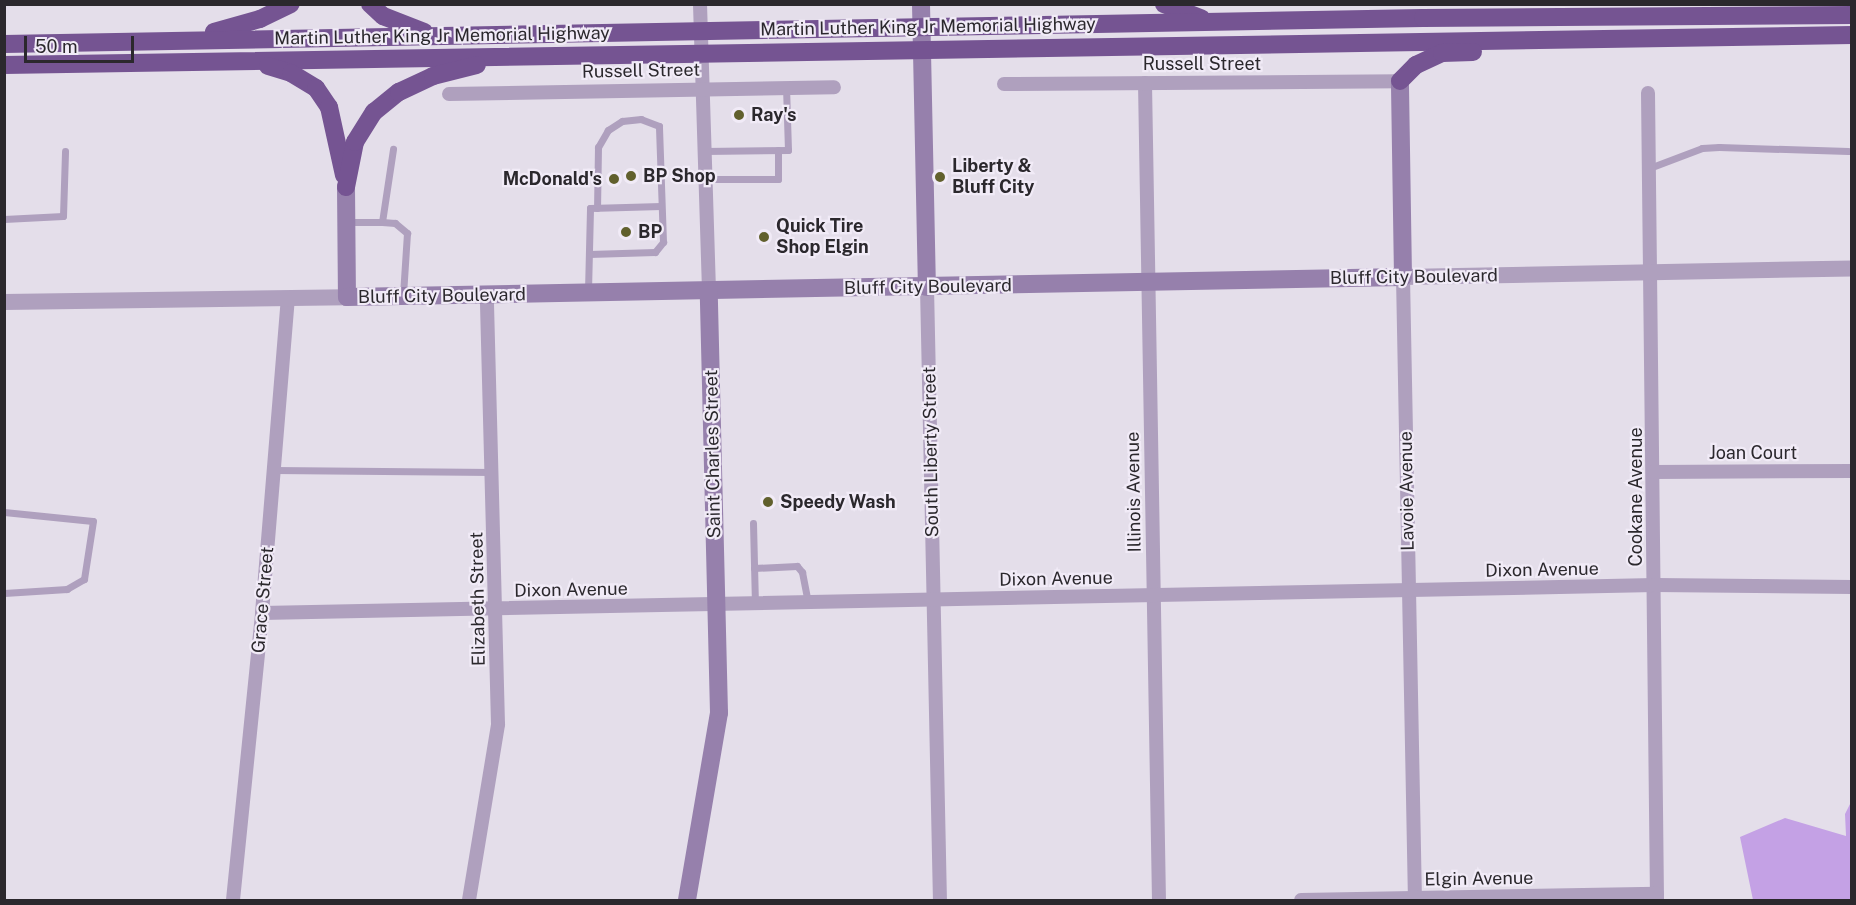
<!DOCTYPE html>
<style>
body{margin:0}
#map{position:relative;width:1856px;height:905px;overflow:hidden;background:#e4deea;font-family:"Public Sans",sans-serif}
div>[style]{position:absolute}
.forest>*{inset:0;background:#c4a1e5}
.service>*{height:7px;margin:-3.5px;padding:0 3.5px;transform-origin:3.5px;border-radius:3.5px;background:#afa0be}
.minor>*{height:14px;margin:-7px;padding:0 7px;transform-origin:7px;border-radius:7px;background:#afa0be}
.tertiary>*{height:16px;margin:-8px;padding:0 8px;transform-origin:8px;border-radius:8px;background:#afa0be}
.secondary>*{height:18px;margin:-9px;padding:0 9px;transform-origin:9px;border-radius:9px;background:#9680ac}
.motorway>*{height:18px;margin:-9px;padding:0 9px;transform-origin:9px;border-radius:9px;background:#755492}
.dots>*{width:16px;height:16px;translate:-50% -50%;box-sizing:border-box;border:3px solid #f1ebf7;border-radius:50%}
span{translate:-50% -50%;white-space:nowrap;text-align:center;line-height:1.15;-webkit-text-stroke:4.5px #f1ebf7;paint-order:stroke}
.street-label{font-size:18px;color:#2b282d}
.poi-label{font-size:18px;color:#2b282d;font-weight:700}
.left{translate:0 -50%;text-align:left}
.right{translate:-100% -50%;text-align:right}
.frame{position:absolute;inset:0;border:6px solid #2b282d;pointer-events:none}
.scale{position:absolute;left:24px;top:36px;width:110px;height:27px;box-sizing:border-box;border:3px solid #2b282d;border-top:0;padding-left:8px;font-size:18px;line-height:21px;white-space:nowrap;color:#2b282d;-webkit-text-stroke:4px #f1ebf7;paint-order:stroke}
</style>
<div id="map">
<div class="forest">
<div style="clip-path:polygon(1851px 802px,1851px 900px,1753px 900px,1740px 837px,1785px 818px,1846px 836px,1845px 814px)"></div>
</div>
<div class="service">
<div style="left:704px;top:151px;width:84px;rotate:-0.7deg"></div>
<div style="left:788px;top:150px;width:62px;rotate:-91.8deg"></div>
<div style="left:1652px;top:167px;width:53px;rotate:-20.8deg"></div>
<div style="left:1702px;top:148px;width:17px;rotate:-3deg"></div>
<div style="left:1719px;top:147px;width:129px;rotate:1.8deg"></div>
<div style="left:705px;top:179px;width:73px"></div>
<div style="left:778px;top:179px;width:29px;rotate:-90deg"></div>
<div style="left:4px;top:219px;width:59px;rotate:-2.9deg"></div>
<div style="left:63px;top:216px;width:65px;rotate:-88.2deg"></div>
<div style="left:349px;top:222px;width:33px"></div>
<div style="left:382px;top:222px;width:74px;rotate:-81.4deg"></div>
<div style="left:382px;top:222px;width:13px;rotate:4deg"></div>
<div style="left:395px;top:223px;width:16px;rotate:40deg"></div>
<div style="left:407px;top:233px;width:62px;rotate:93.7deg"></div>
<div style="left:589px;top:254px;width:66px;rotate:-1.7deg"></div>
<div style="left:655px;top:252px;width:13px;rotate:-51deg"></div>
<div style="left:663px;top:242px;width:116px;rotate:-92deg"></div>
<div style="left:659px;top:126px;width:19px;rotate:-159deg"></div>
<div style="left:641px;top:119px;width:19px;rotate:174deg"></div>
<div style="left:622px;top:121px;width:17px;rotate:147deg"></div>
<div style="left:608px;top:130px;width:20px;rotate:120deg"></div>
<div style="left:598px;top:147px;width:61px;rotate:90.9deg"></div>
<div style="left:588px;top:291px;width:83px;rotate:-88.6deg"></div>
<div style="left:590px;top:208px;width:71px;rotate:-1.6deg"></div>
<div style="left:274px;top:470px;width:218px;rotate:0.5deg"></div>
<div style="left:4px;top:512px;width:89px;rotate:5.8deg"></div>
<div style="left:93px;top:521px;width:59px;rotate:98.8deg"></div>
<div style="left:84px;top:579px;width:20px;rotate:150deg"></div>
<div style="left:67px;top:589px;width:63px;rotate:176.4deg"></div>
<div style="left:753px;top:523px;width:82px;rotate:88.6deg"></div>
<div style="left:754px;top:568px;width:43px;rotate:-2.7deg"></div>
<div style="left:797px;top:566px;width:8px;rotate:50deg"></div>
<div style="left:802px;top:572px;width:31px;rotate:79deg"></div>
</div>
<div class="minor">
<div style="left:700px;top:4px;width:287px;rotate:88.2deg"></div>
<div style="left:1145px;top:83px;width:817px;rotate:89.02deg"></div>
<div style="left:1004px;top:84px;width:396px;rotate:-0.4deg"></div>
<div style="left:1648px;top:93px;width:807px;rotate:89.36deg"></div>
<div style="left:449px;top:94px;width:385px;rotate:-1deg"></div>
<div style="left:1403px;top:277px;width:623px;rotate:88.9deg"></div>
<div style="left:927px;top:287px;width:613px;rotate:88.79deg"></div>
<div style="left:1654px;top:472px;width:198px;rotate:-0.3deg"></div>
<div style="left:262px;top:613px;width:1393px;rotate:-1.15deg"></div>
<div style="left:1655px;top:585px;width:197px;rotate:0.6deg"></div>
<div style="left:233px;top:900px;width:288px;rotate:-84.2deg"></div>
<div style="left:262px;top:613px;width:316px;rotate:-85.3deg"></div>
<div style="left:469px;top:900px;width:178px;rotate:-80.6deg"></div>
<div style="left:498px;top:724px;width:430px;rotate:-91.5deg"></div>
<div style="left:1301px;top:900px;width:356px;rotate:-1deg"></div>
</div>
<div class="tertiary">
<div style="left:1403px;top:277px;width:449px;rotate:-1.1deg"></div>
<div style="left:4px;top:302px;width:343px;rotate:-0.8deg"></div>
</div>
<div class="secondary">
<div style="left:921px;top:4px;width:283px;rotate:88.8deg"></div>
<div style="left:346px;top:187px;width:110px;rotate:89.5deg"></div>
<div style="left:347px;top:297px;width:1056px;rotate:-1.09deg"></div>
<div style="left:1403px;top:277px;width:196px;rotate:-90.9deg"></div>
<div style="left:687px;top:900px;width:190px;rotate:-80.3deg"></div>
<div style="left:719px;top:713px;width:422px;rotate:-91.4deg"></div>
</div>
<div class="motorway">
<div style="left:370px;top:4px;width:18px;rotate:43deg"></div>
<div style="left:383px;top:16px;width:44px;rotate:21.3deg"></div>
<div style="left:1164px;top:4px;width:40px;rotate:21deg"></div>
<div style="left:214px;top:32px;width:48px;rotate:-15.8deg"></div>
<div style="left:260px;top:19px;width:34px;rotate:-26deg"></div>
<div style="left:4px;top:44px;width:1419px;rotate:-1.05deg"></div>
<div style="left:1423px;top:18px;width:429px;rotate:-0.4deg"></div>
<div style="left:4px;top:65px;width:1848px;rotate:-0.93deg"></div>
<div style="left:268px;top:66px;width:24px;rotate:17deg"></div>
<div style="left:291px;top:73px;width:29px;rotate:31deg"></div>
<div style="left:316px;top:88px;width:23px;rotate:56deg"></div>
<div style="left:329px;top:107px;width:70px;rotate:77.6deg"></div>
<div style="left:1400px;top:81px;width:23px;rotate:-45deg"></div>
<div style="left:1416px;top:65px;width:29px;rotate:-25deg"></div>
<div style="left:1442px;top:53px;width:31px;rotate:-2deg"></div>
<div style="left:346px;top:187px;width:46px;rotate:-78.7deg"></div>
<div style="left:355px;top:142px;width:36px;rotate:-58deg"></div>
<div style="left:374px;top:112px;width:32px;rotate:-39deg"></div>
<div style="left:399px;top:92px;width:38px;rotate:-25deg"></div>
<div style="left:433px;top:76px;width:45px;rotate:-14deg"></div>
</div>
<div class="dots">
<div style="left:739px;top:115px;background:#61602d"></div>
<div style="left:631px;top:176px;background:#61602d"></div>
<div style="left:940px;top:177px;background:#61602d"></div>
<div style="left:614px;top:179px;background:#61602d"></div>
<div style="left:626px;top:232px;background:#61602d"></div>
<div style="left:764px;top:237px;background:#61602d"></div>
<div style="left:768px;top:502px;background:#61602d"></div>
</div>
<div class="street-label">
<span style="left:928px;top:27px;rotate:-1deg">Martin Luther King Jr Memorial Highway</span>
<span style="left:442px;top:36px;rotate:-1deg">Martin Luther King Jr Memorial Highway</span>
<span style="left:1202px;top:64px">Russell Street</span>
<span style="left:641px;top:71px;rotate:-1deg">Russell Street</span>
<span style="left:1414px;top:277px;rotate:-1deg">Bluff City Boulevard</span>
<span style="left:928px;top:287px;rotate:-1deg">Bluff City Boulevard</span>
<span style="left:442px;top:296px;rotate:-1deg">Bluff City Boulevard</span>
<span style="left:931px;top:452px;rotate:-91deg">South Liberty Street</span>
<span style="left:1753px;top:453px">Joan Court</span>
<span style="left:713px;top:454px;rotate:-91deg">Saint Charles Street</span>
<span style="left:1407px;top:491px;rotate:-91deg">Lavoie Avenue</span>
<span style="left:1134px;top:492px;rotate:-91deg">Illinois Avenue</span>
<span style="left:1636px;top:497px;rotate:-90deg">Cookane Avenue</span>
<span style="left:1542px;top:570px;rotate:-1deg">Dixon Avenue</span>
<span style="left:1056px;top:579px;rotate:-1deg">Dixon Avenue</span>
<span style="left:571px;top:590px;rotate:-1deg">Dixon Avenue</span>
<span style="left:478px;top:599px;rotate:-91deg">Elizabeth Street</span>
<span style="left:263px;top:600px;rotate:-85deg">Grace Street</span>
<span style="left:1479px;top:879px;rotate:-1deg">Elgin Avenue</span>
</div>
<div class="poi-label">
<span class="left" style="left:751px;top:115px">Ray's</span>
<span class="left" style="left:952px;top:177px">Liberty &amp;<br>Bluff City</span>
<span class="left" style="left:643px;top:176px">BP Shop</span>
<span class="right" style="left:602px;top:179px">McDonald's</span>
<span class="left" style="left:776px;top:237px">Quick Tire<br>Shop Elgin</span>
<span class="left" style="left:638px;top:232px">BP</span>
<span class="left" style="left:780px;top:502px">Speedy Wash</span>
</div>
<div class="frame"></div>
<div class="scale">50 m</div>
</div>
